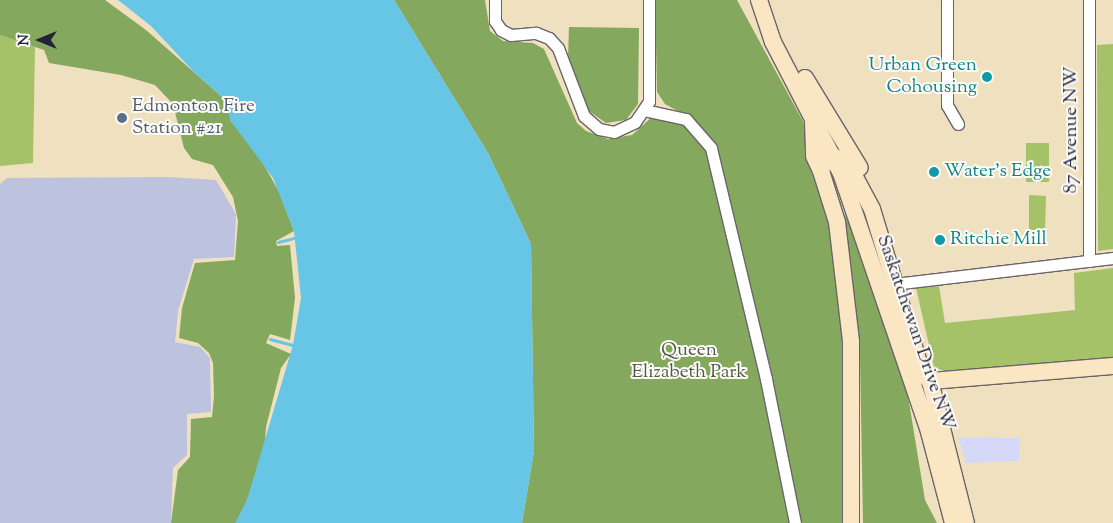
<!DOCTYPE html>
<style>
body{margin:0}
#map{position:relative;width:1113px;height:523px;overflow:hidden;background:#efe0c0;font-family:"Sorts Mill Goudy",serif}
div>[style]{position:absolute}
.built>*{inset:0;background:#d5d8f9}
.industrial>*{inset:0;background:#bdc3de}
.green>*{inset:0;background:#a5c269}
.forest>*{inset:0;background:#84a85d}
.water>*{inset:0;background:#67c5e5}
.stream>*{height:3px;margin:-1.5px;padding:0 1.5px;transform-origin:1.5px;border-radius:1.5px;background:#67c5e5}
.roads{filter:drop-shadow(1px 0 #6a646a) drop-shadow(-1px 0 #6a646a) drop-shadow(0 1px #6a646a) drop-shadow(0 -1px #6a646a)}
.street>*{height:11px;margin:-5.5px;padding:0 5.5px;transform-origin:5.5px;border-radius:5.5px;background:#fff}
.secondary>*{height:16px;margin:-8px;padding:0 8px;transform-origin:8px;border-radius:8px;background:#fbe6c4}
.dots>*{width:14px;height:14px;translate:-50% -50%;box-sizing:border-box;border:2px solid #fdfcf7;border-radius:50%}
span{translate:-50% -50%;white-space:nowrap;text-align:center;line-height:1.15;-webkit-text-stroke:4px #fdfcf7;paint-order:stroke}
.culture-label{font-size:19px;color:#0d838f}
.right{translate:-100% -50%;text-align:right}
.left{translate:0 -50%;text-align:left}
.service-label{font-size:19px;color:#4e5e75}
.street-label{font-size:19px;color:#22223b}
.park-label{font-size:19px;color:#505a4b}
.north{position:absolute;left:15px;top:15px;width:50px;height:50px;-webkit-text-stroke:4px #fdfcf7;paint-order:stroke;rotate:270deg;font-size:14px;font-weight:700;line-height:20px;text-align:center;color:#22223b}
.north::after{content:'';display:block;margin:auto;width:18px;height:22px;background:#22223b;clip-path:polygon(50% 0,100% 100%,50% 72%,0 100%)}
</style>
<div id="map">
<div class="built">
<div style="clip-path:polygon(958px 437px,1020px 438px,1019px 461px,966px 463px)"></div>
</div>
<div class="industrial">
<div style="clip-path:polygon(169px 177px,216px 180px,236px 214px,234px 257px,194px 259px,178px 311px,175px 342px,200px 347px,210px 358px,211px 412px,187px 414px,187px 455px,173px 468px,171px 523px,0 523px,0 184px,7px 178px)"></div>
</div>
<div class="green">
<div style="clip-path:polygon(0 35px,35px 47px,33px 163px,0 166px)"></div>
<div style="clip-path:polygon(1113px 44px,1113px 249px,1098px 251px,1097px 45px)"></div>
<div style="clip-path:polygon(1026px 143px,1049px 143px,1049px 182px,1026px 182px)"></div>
<div style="clip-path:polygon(1029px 195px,1046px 196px,1045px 233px,1029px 233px)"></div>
<div style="clip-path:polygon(1113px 268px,1113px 359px,951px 374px,934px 367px,916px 288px,939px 286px,945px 323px,1075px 310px,1074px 273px)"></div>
</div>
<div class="forest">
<div style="clip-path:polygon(0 0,105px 0,146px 30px,229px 103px,230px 120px,257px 152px,279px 192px,294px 231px,276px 241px,277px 246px,290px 245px,295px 298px,290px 340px,270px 334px,266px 343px,291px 354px,281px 368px,266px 427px,264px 456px,238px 523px,171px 523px,178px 470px,190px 457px,191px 419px,212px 417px,214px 396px,213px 363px,209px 353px,198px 343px,179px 338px,182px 308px,195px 263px,235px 260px,238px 221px,233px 197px,213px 165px,192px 159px,184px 148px,173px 104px,155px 85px,121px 75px,49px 63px,44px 50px,0 35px)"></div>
<div style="clip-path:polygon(394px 0,485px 0,490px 31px,503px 41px,533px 43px,544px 49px,577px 123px,586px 131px,608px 139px,632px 135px,653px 116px,687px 126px,694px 120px,665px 104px,657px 92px,655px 0,737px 0,805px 125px,810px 169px,830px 219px,842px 313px,846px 523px,522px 523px,534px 451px,531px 244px,488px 153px)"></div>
<div style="clip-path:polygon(569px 27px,639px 28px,638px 104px,626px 120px,606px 123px,589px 111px,568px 58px)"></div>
<div style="clip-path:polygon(844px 213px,856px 238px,888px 332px,909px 402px,925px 500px,937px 523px,863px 523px,860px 357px)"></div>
</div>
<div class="water">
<div style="clip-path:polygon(118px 0,394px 0,488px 153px,531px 244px,534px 451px,522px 523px,235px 523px,247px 500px,293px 345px,301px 298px,294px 231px,273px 178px,230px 120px,229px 103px,194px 72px,151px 26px)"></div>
</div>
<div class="stream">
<div style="left:278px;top:242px;width:16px;rotate:-14deg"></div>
<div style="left:270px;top:339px;width:24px;rotate:15deg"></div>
</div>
<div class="roads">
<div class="street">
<div style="left:495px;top:0;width:21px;rotate:90deg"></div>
<div style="left:495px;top:21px;width:11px;rotate:56deg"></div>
<div style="left:501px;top:30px;width:11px;rotate:27deg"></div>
<div style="left:511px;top:35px;width:25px;rotate:-5deg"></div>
<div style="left:536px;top:33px;width:14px;rotate:21deg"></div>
<div style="left:549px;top:38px;width:13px;rotate:48deg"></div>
<div style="left:558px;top:48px;width:73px;rotate:69.1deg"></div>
<div style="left:584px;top:116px;width:20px;rotate:41deg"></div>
<div style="left:599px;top:129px;width:15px;rotate:11deg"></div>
<div style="left:614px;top:132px;width:23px;rotate:-25deg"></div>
<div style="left:635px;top:122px;width:25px;rotate:-56deg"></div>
<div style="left:649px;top:101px;width:101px;rotate:-90deg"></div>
<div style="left:947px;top:0;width:105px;rotate:90deg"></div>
<div style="left:947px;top:105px;width:22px;rotate:60deg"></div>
<div style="left:644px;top:110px;width:43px;rotate:12.1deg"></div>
<div style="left:686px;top:119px;width:38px;rotate:49deg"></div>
<div style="left:711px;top:148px;width:237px;rotate:76.6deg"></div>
<div style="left:766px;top:379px;width:147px;rotate:78.6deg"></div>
<div style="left:1089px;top:261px;width:261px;rotate:-90deg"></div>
<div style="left:894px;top:284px;width:221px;rotate:-6.8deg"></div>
</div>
<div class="secondary">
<div style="left:759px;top:0;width:44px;rotate:71.6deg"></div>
<div style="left:773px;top:42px;width:148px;rotate:62.6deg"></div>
<div style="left:841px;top:173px;width:274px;rotate:71.2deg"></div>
<div style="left:929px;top:432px;width:94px;rotate:75.2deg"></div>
<div style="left:805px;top:78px;width:105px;rotate:58.6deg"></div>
<div style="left:813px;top:122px;width:34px;rotate:88deg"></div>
<div style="left:814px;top:156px;width:17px;rotate:65deg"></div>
<div style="left:835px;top:157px;width:15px;rotate:28deg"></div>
<div style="left:848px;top:164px;width:51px;rotate:61.9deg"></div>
<div style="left:872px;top:209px;width:171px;rotate:73deg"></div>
<div style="left:922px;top:373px;width:11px;rotate:45deg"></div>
<div style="left:930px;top:381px;width:146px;rotate:75.8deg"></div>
<div style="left:835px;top:157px;width:12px;rotate:156deg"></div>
<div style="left:824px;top:162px;width:9px;rotate:108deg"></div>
<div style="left:821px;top:171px;width:53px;rotate:72.6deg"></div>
<div style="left:837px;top:222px;width:121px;rotate:83.3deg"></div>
<div style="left:851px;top:342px;width:181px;rotate:90deg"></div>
<div style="left:930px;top:381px;width:184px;rotate:-4.7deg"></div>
</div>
</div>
<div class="dots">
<div style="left:987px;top:77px;background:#0f9aa8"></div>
<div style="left:122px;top:118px;background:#5c6f8a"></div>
<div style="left:934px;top:172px;background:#0f9aa8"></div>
<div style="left:940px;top:240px;background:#0f9aa8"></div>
</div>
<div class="culture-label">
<span class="right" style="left:977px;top:77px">Urban Green<br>Cohousing</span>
<span class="left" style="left:944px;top:172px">Water's Edge</span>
<span class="left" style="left:950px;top:240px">Ritchie Mill</span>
</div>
<div class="service-label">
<span class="left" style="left:132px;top:118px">Edmonton Fire<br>Station #21</span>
</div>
<div class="street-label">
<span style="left:1072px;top:130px;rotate:-90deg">87 Avenue NW</span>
<span style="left:915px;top:333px;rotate:71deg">Saskatchewan Drive NW</span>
</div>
<div class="park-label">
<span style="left:689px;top:362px">Queen<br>Elizabeth Park</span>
</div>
<div class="north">N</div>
</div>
